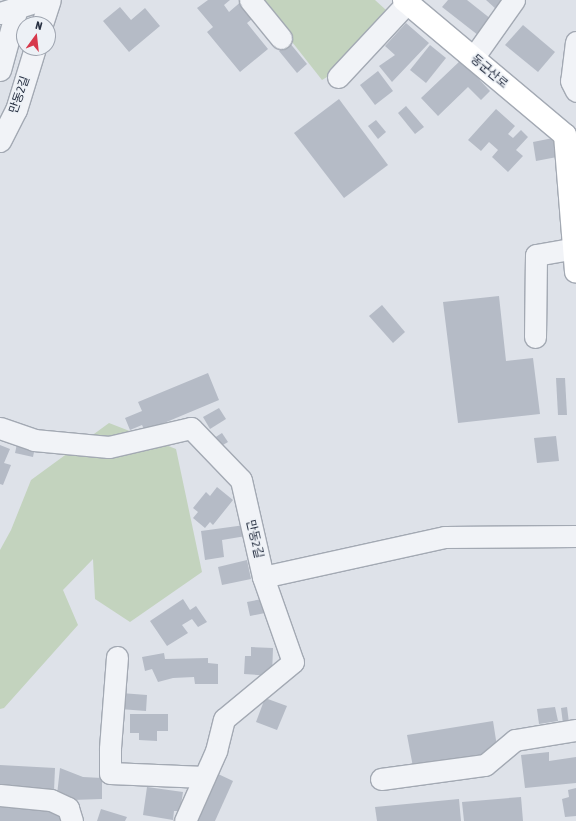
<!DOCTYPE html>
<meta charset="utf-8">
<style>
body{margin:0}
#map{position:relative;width:576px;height:821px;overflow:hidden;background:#dee2e9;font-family:"Asap Condensed","Noto Sans KR",sans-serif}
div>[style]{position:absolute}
.green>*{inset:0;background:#c3d3be}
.building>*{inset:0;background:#b5bbc6}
.roads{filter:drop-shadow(1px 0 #a3a9b3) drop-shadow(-1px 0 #a3a9b3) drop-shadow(0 1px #a3a9b3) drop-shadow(0 -1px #a3a9b3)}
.minor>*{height:21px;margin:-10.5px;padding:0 10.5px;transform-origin:10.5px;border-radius:10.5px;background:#f1f3f7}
.major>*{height:22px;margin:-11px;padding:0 11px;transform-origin:11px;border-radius:11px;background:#fff}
span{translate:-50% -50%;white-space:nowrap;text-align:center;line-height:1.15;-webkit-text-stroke:3px #edf1f6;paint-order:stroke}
.street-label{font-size:12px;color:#262f41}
.north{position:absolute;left:16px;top:16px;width:40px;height:40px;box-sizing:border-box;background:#edf1f6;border:1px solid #9da3ae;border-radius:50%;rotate:15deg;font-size:11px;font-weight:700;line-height:16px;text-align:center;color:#262f41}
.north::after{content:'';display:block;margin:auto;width:14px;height:18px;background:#d7394c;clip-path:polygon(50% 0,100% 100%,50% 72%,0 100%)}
</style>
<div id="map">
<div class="green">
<div style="clip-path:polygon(259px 0,375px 0,397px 20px,366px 54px,322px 80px)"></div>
<div style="clip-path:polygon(109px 423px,176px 449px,202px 572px,130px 622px,95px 599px,93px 559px,63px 590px,78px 625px,4px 708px,0 709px,0 550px,11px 530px,31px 480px)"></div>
</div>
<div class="building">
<div style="clip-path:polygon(208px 0,230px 0,224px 5px,229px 12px,243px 0,258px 14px,247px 23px,268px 49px,240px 72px,207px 32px,213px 27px,197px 8px)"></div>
<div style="clip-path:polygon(448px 0,467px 0,496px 23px,483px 39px,442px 7px)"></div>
<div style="clip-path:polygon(486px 0,503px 0,496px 9px)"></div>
<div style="clip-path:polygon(120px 7px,131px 20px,145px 8px,160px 26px,129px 52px,103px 21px)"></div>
<div style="clip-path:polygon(406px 23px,429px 43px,392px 82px,379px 66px,395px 55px,385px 46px)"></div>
<div style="clip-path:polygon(523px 25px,555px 52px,538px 72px,505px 45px)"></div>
<div style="clip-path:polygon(289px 42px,307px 64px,297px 73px,279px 51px)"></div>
<div style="clip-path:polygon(430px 45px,446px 58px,426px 83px,410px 70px)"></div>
<div style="clip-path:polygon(461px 60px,490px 91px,481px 100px,468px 87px,438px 116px,421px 98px)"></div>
<div style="clip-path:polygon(378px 71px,393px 91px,375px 105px,360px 85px)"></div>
<div style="clip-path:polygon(339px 99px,388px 165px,344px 198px,294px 133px)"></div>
<div style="clip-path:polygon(406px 106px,424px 127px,415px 134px,398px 113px)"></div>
<div style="clip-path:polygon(496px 109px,515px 126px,508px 134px,513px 138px,521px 130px,528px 137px,516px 150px,523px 156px,508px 172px,492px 157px,498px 150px,489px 142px,481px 151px,468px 140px)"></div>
<div style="clip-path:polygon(376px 120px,386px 132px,378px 139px,368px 126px)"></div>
<div style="clip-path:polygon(553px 138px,557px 157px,536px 161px,533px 142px)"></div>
<div style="clip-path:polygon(499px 296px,506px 361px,533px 358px,540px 414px,458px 423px,443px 302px)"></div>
<div style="clip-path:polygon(382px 305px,405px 332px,393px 343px,369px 316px)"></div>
<div style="clip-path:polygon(208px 373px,219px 400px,145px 431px,142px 425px,130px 430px,125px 418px,142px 411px,138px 402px)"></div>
<div style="clip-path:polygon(556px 378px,565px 378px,567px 415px,558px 415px)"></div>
<div style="clip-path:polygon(219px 408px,226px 419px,210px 429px,203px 417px)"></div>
<div style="clip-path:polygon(222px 433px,228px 442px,216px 449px,211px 440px)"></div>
<div style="clip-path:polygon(556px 436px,559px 461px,537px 463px,534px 438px)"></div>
<div style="clip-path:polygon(17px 444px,35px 447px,33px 457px,15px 453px)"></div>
<div style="clip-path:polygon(0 445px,10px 449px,4px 463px,11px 465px,3px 485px,0 484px)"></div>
<div style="clip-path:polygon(217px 487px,233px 500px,213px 525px,210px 522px,205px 528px,193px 518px,198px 512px,193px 508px,206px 492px,210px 496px)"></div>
<div style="clip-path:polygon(245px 525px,246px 536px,222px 540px,224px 557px,205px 560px,201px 531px)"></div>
<div style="clip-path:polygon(247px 560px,251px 579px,222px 585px,218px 567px)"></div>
<div style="clip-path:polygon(183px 599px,190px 610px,196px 606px,207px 622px,198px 627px,192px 619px,182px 625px,188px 633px,167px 646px,150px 621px)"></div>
<div style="clip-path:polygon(262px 599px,265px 613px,250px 616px,247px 602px)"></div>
<div style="clip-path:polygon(251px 647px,273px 648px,272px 676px,244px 674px,245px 656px,251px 656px)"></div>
<div style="clip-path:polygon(164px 653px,165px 659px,208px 658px,208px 663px,218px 664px,218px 684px,195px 684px,194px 677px,173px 678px,158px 682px,152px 669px,145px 671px,142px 657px)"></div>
<div style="clip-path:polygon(121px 693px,147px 695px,146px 711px,120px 709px)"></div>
<div style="clip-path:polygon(265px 698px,287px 706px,277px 730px,256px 722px)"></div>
<div style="clip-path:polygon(555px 707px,558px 721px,539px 724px,537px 709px)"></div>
<div style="clip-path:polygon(567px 707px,569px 723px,563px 724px,561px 708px)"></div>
<div style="clip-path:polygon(130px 714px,168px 714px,168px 731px,157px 731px,157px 741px,139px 740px,139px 733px,130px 733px)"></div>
<div style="clip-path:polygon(493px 721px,498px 753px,413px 767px,407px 735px)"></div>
<div style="clip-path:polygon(549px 752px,549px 761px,576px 757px,576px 783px,525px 788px,521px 755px)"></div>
<div style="clip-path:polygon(0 765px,55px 768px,54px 791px,0 789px)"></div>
<div style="clip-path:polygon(60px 768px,83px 777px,102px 778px,102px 799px,72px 800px,57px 795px)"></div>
<div style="clip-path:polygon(216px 773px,233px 781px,215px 821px,193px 821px)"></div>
<div style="clip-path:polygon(147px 787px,183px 792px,180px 811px,174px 811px,173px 820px,143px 815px)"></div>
<div style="clip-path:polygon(576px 788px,576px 816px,565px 817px,562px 799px,569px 797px,568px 790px)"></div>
<div style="clip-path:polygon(521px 797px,523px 821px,464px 821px,462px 802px)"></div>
<div style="clip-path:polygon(459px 799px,461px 821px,377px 821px,375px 807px)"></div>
<div style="clip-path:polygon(0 807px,64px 811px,64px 821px,0 821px)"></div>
<div style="clip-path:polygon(101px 809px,127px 817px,125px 821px,97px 821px)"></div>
</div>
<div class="roads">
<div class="minor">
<div style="left:250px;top:0;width:49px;rotate:50.8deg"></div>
<div style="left:0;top:13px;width:43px;rotate:-17.6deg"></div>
<div style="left:42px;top:24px;width:25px;rotate:-72deg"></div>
<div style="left:576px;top:42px;width:39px;rotate:97deg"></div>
<div style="left:571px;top:81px;width:11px;rotate:63deg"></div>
<div style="left:473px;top:58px;width:71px;rotate:-54.7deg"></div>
<div style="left:0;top:70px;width:64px;rotate:-74.7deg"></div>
<div style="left:338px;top:77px;width:101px;rotate:-47deg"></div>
<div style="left:0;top:141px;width:35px;rotate:-63deg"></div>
<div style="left:16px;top:110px;width:65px;rotate:-73deg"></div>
<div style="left:535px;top:337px;width:82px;rotate:-89.3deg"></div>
<div style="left:536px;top:255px;width:39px;rotate:-10deg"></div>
<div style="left:0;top:428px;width:36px;rotate:19deg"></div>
<div style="left:34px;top:440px;width:75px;rotate:5.3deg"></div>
<div style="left:109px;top:447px;width:84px;rotate:-13deg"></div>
<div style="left:191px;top:428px;width:72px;rotate:46.1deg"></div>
<div style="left:241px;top:480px;width:99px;rotate:77.2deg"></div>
<div style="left:263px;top:577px;width:90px;rotate:70.6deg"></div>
<div style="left:293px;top:662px;width:89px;rotate:140.4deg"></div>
<div style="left:224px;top:719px;width:33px;rotate:104deg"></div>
<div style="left:216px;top:751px;width:77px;rotate:113.9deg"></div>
<div style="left:263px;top:577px;width:186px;rotate:-12.4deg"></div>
<div style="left:445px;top:537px;width:131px;rotate:-0.4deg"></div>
<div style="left:117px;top:657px;width:92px;rotate:94.4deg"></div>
<div style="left:110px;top:749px;width:24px;rotate:90deg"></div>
<div style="left:110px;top:773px;width:94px;rotate:2.4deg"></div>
<div style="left:381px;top:779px;width:105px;rotate:-7.7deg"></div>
<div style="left:485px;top:765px;width:39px;rotate:-40deg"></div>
<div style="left:515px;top:740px;width:62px;rotate:-9.3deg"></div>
<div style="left:0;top:795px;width:51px;rotate:5.6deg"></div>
<div style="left:51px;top:800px;width:19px;rotate:25deg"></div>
<div style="left:68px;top:808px;width:14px;rotate:73deg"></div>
</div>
<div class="major">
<div style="left:404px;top:0;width:210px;rotate:40deg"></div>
<div style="left:565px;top:135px;width:137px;rotate:85.4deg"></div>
</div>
</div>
<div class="street-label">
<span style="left:489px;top:72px;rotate:40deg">동군산로</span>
<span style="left:20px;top:95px;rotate:-71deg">만동2길</span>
<span style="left:254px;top:539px;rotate:77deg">만동2길</span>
</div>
<div class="north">N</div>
</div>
